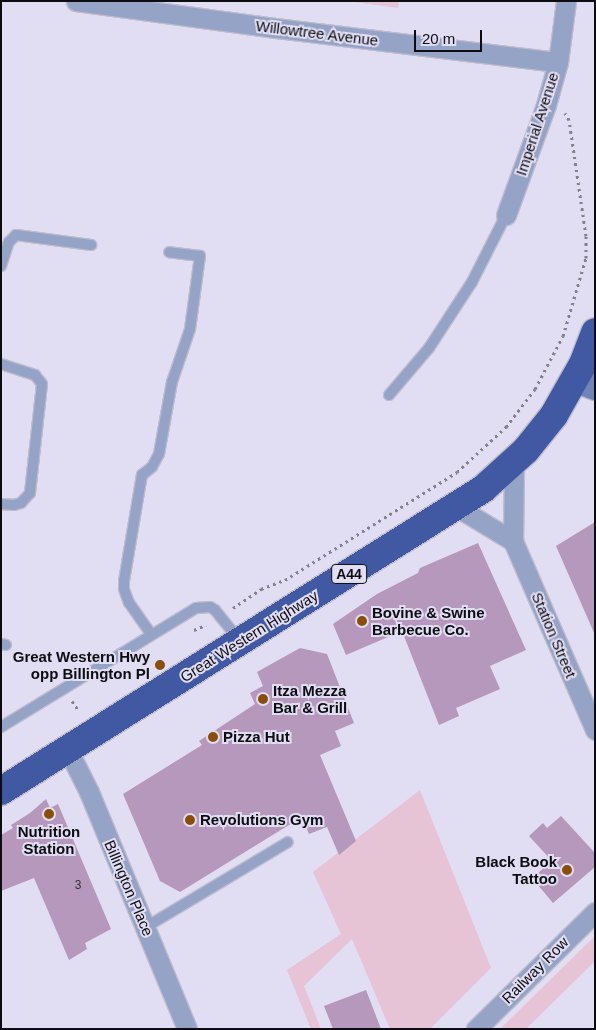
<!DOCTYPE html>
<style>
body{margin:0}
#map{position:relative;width:596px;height:1030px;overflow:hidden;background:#e1ddf2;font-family:Arial,sans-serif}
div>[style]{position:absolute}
.green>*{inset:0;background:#e7c3d6}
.building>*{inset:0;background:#b598bc}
.path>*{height:3px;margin-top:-1.5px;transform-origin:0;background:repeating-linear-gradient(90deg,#83808e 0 2.5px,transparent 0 6.5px)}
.roads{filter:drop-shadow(1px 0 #bfbcce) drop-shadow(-1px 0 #bfbcce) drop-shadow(0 1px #bfbcce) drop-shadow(0 -1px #bfbcce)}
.lane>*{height:10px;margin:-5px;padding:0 5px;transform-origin:5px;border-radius:5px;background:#95a3c6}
.street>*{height:19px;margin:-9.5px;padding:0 9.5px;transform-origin:9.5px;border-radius:9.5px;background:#95a3c6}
.secondary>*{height:26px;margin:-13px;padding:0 13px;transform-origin:13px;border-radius:13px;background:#7084b8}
.highway>*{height:28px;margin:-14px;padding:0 14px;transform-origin:14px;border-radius:14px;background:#4159a2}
.dots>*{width:14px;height:14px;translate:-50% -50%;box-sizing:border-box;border:2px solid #e1ddf2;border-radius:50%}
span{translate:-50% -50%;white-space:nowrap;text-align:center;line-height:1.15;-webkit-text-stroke:4px #e1ddf2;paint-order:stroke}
.number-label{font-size:12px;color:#372f3c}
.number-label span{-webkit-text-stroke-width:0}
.shield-label span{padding:1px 4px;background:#e1ddf2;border:1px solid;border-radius:4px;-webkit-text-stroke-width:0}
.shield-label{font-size:14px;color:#0d0c12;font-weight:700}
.street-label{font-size:15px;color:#0d0c12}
.poi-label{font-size:15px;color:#0d0c12;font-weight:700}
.left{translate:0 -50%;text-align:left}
.right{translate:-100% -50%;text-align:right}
.frame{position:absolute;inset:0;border:2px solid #0d0c12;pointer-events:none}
.scale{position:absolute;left:414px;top:30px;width:68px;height:22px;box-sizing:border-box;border:2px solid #0d0c12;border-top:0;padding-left:6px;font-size:15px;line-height:18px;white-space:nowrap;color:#0d0c12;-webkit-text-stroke:4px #e1ddf2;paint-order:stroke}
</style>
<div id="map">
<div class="green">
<div style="clip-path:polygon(347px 1px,399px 1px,398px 8px)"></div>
<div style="clip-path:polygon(420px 790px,491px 968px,430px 1029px,390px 1029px,352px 939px,304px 986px,321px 1029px,311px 1029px,287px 970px,341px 934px,313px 872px)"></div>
<div style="clip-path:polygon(595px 936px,595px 961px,526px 1029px,500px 1029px)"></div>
</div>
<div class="building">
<div style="clip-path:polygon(595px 522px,595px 635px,556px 546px)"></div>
<div style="clip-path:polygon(478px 543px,526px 650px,490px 666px,500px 689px,456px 708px,459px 716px,439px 725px,402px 631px,346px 655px,333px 624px,377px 594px,418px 573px,420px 568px)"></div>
<div style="clip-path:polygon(300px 648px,327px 654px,354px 723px,335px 731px,341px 746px,320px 755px,356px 841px,339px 855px,327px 827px,309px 834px,302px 817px,180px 892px,160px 881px,123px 794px,202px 745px,199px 741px,255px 704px,250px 693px,263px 686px,257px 672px)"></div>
<div style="clip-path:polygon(46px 799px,50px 808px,58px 804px,111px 929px,85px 943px,87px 949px,69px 960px,34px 878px,1px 891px,1px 835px,13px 828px,11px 825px,30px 813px)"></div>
<div style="clip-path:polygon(561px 816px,595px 853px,595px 867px,553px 903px,532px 878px,552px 861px,529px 836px,543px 823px,547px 828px)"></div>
<div style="clip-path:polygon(366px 990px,381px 1029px,333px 1029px,324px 1006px)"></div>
</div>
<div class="path">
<div style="left:233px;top:608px;width:34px;rotate:-34deg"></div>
<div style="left:261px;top:589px;width:26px;rotate:-21deg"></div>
<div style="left:285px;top:580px;width:203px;rotate:-32.1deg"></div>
<div style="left:457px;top:472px;width:67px;rotate:-42.6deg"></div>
<div style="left:506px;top:427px;width:48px;rotate:-52.7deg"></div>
<div style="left:535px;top:389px;width:60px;rotate:-62.2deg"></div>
<div style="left:563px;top:336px;width:81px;rotate:-73.6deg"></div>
<div style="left:586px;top:258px;width:22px;rotate:-90deg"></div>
<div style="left:586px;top:236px;width:117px;rotate:-98.3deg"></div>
<div style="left:569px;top:120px;width:8px;rotate:-120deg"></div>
<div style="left:194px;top:630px;width:13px;rotate:-23deg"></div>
<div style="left:72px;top:701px;width:12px;rotate:55deg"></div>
</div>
<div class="roads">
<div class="lane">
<div style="left:1px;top:266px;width:25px;rotate:-72deg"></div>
<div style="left:9px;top:242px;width:10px;rotate:-45deg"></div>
<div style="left:16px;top:235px;width:76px;rotate:7.6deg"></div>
<div style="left:1px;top:364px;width:36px;rotate:18deg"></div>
<div style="left:35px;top:375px;width:11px;rotate:52deg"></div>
<div style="left:42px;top:384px;width:110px;rotate:96.3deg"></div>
<div style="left:30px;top:493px;width:13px;rotate:132deg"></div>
<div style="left:21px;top:503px;width:7px;rotate:164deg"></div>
<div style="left:14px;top:505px;width:13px;rotate:-176deg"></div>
<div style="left:389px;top:395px;width:62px;rotate:-49.6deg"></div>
<div style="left:429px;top:348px;width:79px;rotate:-56.9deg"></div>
<div style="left:472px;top:282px;width:75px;rotate:-63.1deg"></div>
<div style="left:151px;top:634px;width:38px;rotate:-125deg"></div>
<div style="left:129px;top:603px;width:15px;rotate:-110deg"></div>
<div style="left:124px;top:589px;width:8px;rotate:-90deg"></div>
<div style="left:124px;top:581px;width:108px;rotate:-80.4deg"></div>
<div style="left:142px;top:475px;width:13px;rotate:-39deg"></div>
<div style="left:152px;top:467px;width:15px;rotate:-62deg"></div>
<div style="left:159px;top:454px;width:73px;rotate:-79.8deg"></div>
<div style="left:172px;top:382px;width:56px;rotate:-71.2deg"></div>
<div style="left:190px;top:329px;width:74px;rotate:-82.2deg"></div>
<div style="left:200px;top:256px;width:31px;rotate:-173deg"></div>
<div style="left:1px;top:644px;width:5px;rotate:11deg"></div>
<div style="left:1px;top:727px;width:228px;rotate:-31.4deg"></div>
<div style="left:196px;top:608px;width:14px;rotate:-4deg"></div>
<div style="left:210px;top:607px;width:6px;rotate:31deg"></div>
<div style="left:215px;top:610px;width:38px;rotate:51deg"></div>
<div style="left:146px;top:927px;width:165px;rotate:-30.9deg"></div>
</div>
<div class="street">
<div style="left:76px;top:1px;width:202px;rotate:7.7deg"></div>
<div style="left:276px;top:28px;width:284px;rotate:6.9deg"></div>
<div style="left:506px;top:215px;width:117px;rotate:-70deg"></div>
<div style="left:546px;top:105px;width:45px;rotate:-74.4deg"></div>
<div style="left:558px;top:62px;width:62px;rotate:-82.5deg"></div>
<div style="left:514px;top:462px;width:79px;rotate:90.7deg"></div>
<div style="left:513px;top:541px;width:206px;rotate:66.5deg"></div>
<div style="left:457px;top:507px;width:66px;rotate:31.3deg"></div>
<div style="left:68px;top:750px;width:47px;rotate:63.4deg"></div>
<div style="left:89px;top:792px;width:256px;rotate:67.5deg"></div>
<div style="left:476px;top:1029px;width:167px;rotate:-44.5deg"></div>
</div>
<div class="secondary">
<div style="left:574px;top:379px;width:22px;rotate:21deg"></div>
</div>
<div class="highway">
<div style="left:1px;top:791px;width:569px;rotate:-32.07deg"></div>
<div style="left:483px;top:489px;width:58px;rotate:-42.2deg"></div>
<div style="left:526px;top:450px;width:45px;rotate:-51.3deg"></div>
<div style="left:554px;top:415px;width:59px;rotate:-60.4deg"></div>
<div style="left:583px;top:364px;width:34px;rotate:-69deg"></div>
</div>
</div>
<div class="dots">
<div style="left:362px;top:621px;background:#894e08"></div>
<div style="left:160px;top:665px;background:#894e08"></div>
<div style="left:263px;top:699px;background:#894e08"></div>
<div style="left:213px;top:737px;background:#894e08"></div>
<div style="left:49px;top:814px;background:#894e08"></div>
<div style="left:190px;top:820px;background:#894e08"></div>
<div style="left:567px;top:870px;background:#894e08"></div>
</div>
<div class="number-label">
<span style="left:78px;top:886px">3</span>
</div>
<div class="shield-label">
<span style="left:349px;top:574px">A44</span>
</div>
<div class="street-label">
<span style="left:317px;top:33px;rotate:7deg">Willowtree Avenue</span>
<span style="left:537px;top:124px;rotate:-72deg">Imperial Avenue</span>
<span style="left:554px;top:635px;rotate:67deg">Station Street</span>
<span style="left:249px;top:636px;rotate:-32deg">Great Western Highway</span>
<span style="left:129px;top:888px;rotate:67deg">Billington Place</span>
<span style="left:535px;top:970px;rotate:-45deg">Railway Row</span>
</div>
<div class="poi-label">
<span class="left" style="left:372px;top:621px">Bovine &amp; Swine<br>Barbecue Co.</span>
<span class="right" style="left:150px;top:665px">Great Western Hwy<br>opp Billington Pl</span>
<span class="left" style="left:273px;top:699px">Itza Mezza<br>Bar &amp; Grill</span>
<span class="left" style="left:223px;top:737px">Pizza Hut</span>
<span class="left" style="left:200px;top:820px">Revolutions Gym</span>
<span style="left:49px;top:840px">Nutrition<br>Station</span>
<span class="right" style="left:557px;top:870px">Black Book<br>Tattoo</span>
</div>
<div class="frame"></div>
<div class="scale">20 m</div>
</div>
